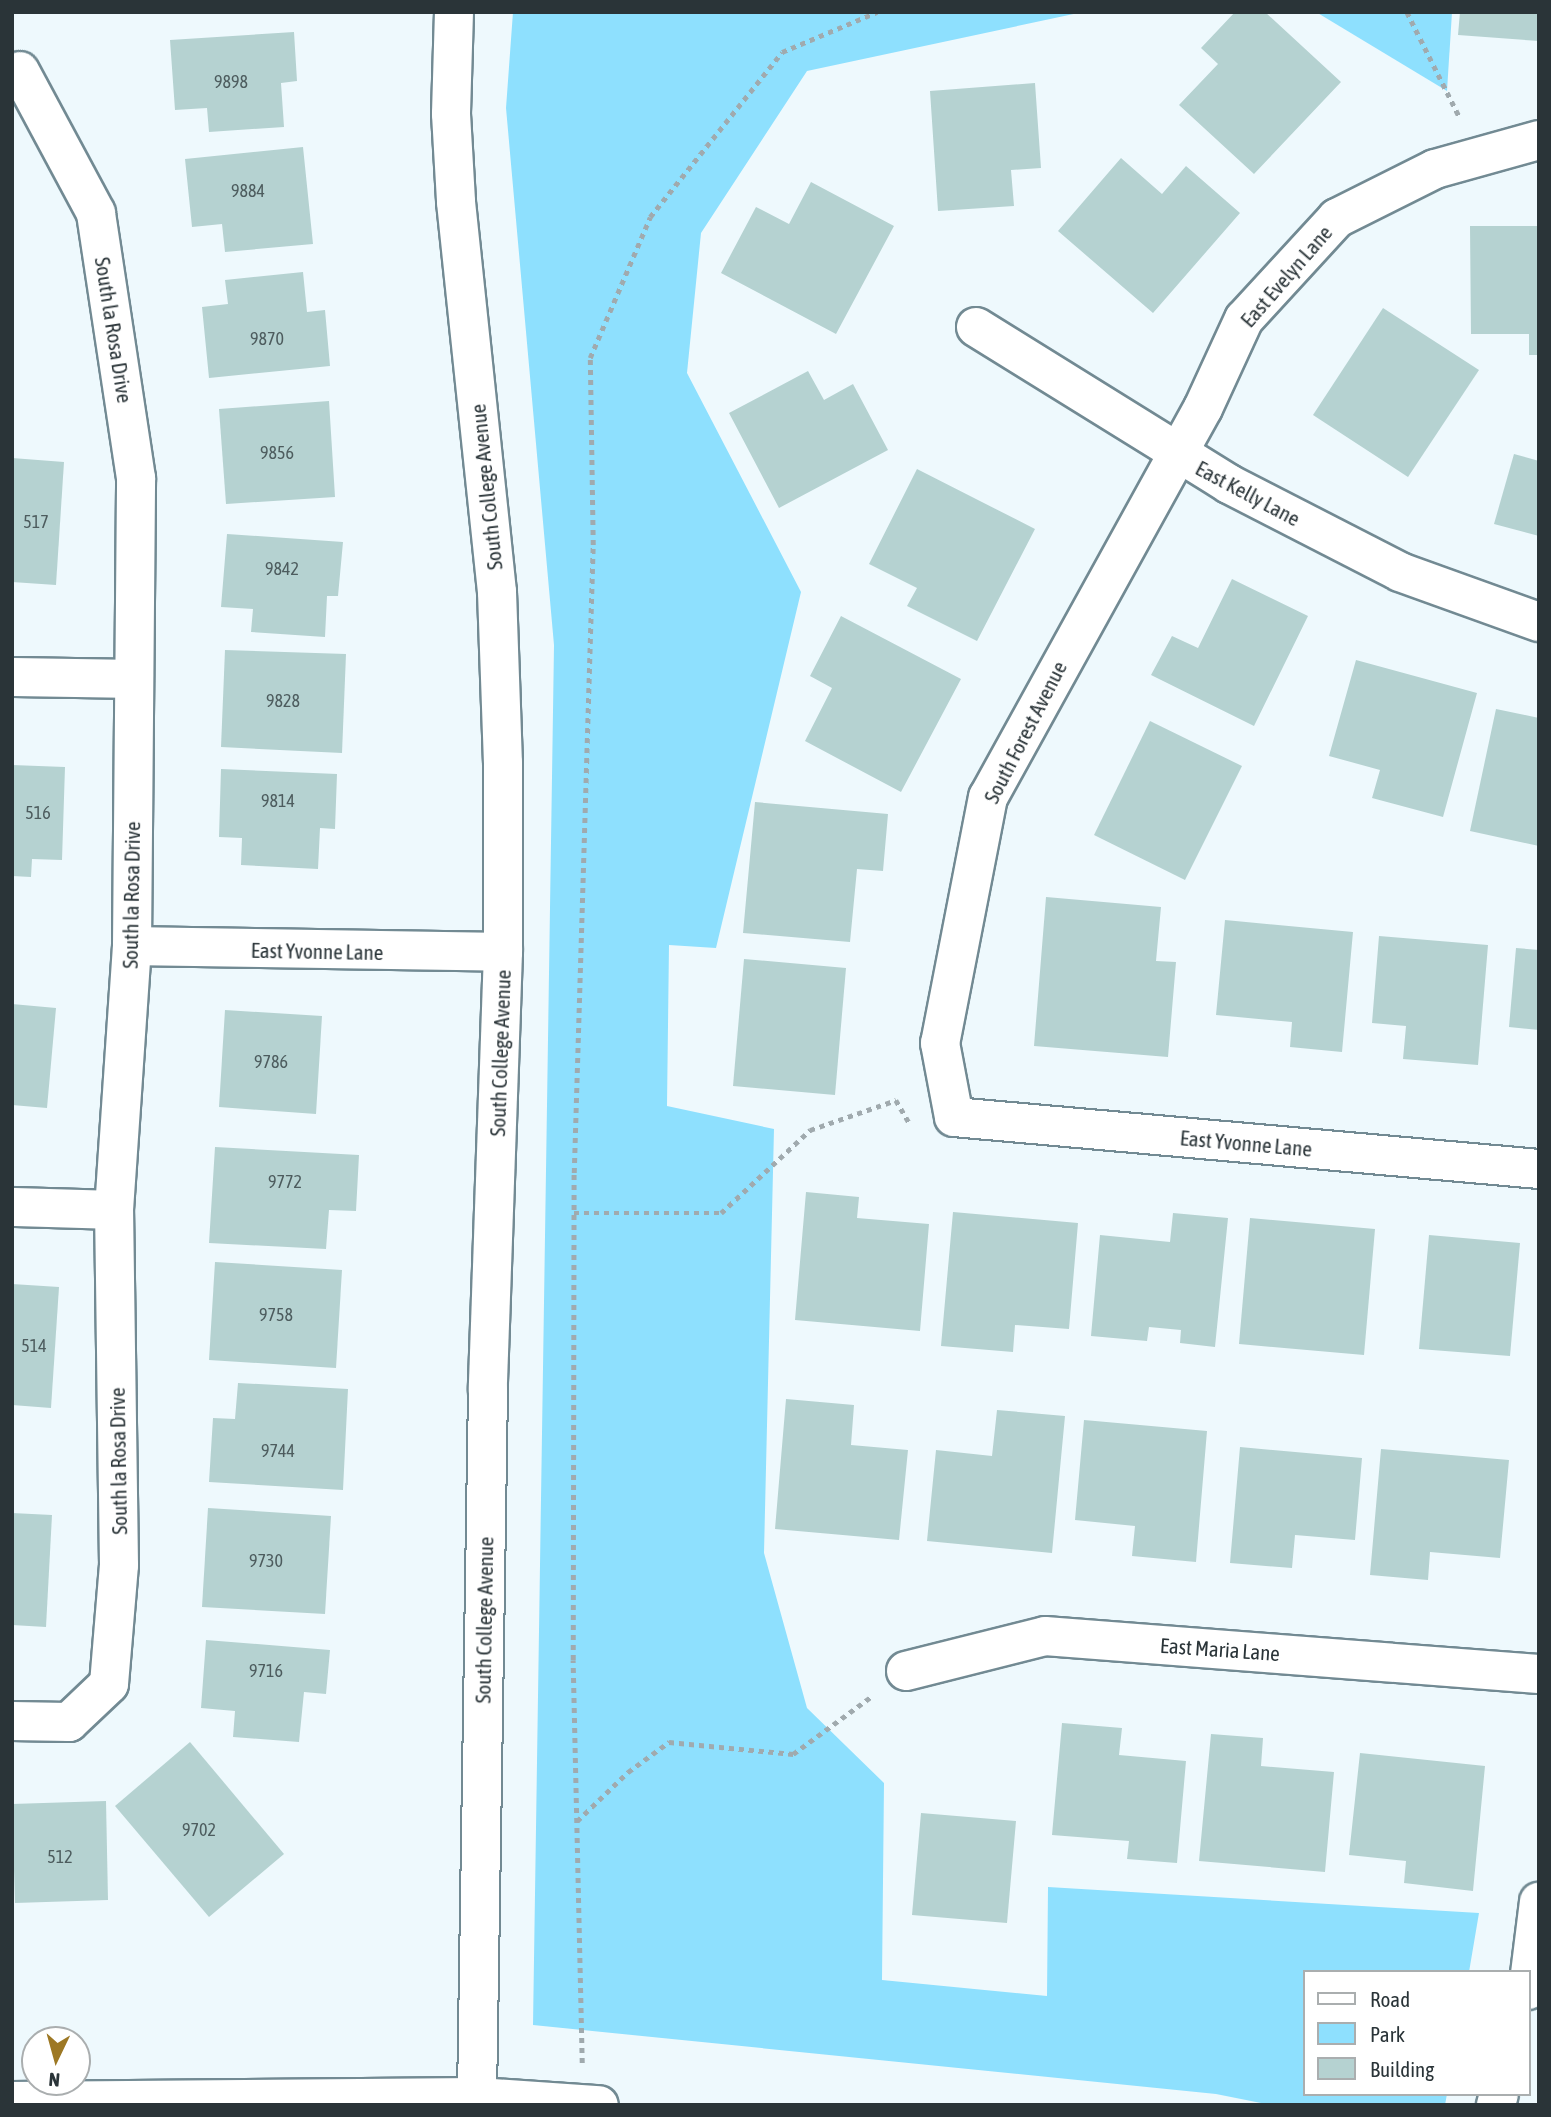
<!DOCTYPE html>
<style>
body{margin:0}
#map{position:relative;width:1551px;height:2117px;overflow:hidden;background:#eef9fd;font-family:"Asap Condensed",sans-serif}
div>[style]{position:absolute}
.green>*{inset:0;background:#8ee0fe}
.building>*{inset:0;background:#b5d2d1}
.path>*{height:4.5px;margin-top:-2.25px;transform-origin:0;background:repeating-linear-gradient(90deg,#a0aaae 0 5px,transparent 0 10px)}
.roads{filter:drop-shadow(2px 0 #728a93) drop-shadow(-2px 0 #728a93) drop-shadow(0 2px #728a93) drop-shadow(0 -2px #728a93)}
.minor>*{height:38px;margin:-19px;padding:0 19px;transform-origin:19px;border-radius:19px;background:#fff}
span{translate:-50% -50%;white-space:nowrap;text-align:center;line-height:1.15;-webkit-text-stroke:6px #fff;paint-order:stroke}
.number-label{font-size:18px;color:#4d5c5e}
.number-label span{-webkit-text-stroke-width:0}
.street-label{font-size:21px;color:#2a3438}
.frame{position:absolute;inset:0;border:14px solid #2a3438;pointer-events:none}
.legend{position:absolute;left:1303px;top:1970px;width:228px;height:126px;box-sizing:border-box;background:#fff;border:2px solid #aaaeaf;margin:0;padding:9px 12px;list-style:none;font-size:21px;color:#2a3438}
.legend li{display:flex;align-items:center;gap:14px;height:35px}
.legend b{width:35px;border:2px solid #aaaeaf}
.north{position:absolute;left:21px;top:2026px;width:70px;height:70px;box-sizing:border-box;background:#fff;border:2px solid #aaaeaf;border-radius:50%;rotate:185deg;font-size:19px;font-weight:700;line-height:28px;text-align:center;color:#2a3438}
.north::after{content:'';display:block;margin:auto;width:24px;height:32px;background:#9d7824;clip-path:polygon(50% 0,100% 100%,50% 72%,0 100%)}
</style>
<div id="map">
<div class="green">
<div style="clip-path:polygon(513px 12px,1083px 12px,807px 71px,701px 233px,687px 373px,801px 592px,716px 948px,669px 945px,667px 1106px,774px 1129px,764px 1553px,807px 1708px,884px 1783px,882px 1980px,1047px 1996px,1048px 1887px,1479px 1913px,1469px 1972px,1304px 1972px,1304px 2094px,1447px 2094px,1445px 2105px,1271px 2105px,1216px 2094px,533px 2025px,554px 645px,506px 108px)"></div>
<div style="clip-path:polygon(1316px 12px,1452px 12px,1447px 91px)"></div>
</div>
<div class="building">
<div style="clip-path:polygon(1235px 12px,1265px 12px,1341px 82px,1254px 174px,1179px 105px,1218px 64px,1201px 48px)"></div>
<div style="clip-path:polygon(1460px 12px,1539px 12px,1539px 41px,1458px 35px)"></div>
<div style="clip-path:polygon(294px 32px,297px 81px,281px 83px,284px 127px,209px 132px,207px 108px,175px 110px,170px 40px)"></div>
<div style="clip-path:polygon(1035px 83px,1041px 168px,1011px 170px,1014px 206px,938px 211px,930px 91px)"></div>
<div style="clip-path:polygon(303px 147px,313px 244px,225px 252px,222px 224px,192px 227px,185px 159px)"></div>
<div style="clip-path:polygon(1121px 158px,1162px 194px,1186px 166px,1240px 213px,1153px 313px,1058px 231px)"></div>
<div style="clip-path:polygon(811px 182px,894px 226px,836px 334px,721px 273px,756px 207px,789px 224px)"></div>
<div style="clip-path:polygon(1470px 226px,1539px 226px,1539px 355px,1529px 355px,1529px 334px,1471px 334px)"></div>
<div style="clip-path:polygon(303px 272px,307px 312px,325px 310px,330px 366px,209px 378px,202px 307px,228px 304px,225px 280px)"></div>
<div style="clip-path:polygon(1383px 308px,1479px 370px,1408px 477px,1313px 415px)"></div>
<div style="clip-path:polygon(808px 371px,824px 400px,853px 384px,888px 450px,779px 508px,729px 413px)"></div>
<div style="clip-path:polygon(329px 401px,335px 497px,226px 504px,219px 409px)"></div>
<div style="clip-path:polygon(1514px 454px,1539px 461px,1539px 536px,1494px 524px)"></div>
<div style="clip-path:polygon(12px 458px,64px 462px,56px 585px,12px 582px)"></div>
<div style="clip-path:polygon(917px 469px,1035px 529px,977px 641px,907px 606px,917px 588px,869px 564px)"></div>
<div style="clip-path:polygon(227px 534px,343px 542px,338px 596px,327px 596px,325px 637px,251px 632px,253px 609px,221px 607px)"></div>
<div style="clip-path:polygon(1232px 579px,1308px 616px,1254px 726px,1151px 675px,1172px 636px,1198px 648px)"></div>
<div style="clip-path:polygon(841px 616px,961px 679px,901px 792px,805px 741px,832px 688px,810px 676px)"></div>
<div style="clip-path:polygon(225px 650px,346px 654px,342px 753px,221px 747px)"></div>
<div style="clip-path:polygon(1356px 660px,1477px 693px,1443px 817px,1372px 798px,1380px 770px,1329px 756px)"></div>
<div style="clip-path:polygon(1496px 709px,1539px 718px,1539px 846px,1470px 831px)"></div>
<div style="clip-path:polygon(1150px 721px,1242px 766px,1185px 880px,1094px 835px)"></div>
<div style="clip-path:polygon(12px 765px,65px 767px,62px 860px,32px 859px,31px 877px,12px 876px)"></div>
<div style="clip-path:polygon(221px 769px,337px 774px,335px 829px,320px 828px,318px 869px,241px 865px,242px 838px,219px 837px)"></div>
<div style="clip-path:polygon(755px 802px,888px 814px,883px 871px,857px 869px,850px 942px,743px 933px)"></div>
<div style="clip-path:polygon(1046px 897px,1161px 907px,1156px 961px,1176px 962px,1168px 1057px,1034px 1046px)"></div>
<div style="clip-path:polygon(1225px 920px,1353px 932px,1342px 1052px,1290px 1047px,1292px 1022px,1216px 1015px)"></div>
<div style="clip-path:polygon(1379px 936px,1488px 945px,1478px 1065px,1403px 1059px,1406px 1026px,1372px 1023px)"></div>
<div style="clip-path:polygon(1516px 948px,1539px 950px,1539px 1030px,1509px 1027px)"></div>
<div style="clip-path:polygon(744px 959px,846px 968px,835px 1095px,733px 1086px)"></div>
<div style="clip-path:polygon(12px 1004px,56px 1008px,47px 1108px,12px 1105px)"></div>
<div style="clip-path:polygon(225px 1010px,322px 1016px,316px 1114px,219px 1107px)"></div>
<div style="clip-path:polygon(215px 1147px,359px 1155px,356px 1211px,329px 1210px,326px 1249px,209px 1243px)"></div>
<div style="clip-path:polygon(806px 1192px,859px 1197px,857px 1218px,929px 1224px,920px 1331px,795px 1320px)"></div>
<div style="clip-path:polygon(953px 1212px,1078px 1223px,1069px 1329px,1015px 1325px,1013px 1352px,941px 1346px)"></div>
<div style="clip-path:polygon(1173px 1213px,1228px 1218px,1215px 1347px,1180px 1343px,1181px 1330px,1149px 1327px,1147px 1341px,1091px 1336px,1100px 1235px,1170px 1242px)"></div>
<div style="clip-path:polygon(1250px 1218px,1375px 1229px,1364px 1355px,1239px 1344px)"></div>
<div style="clip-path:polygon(1429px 1235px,1520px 1243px,1510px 1356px,1419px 1349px)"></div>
<div style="clip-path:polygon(215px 1262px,342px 1270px,336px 1368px,209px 1360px)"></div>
<div style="clip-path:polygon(12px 1284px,59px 1287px,51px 1408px,12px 1405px)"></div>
<div style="clip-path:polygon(238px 1383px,348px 1389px,343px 1490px,209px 1482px,213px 1418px,235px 1419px)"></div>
<div style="clip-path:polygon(786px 1399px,854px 1405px,851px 1445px,908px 1450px,899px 1540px,775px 1529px)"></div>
<div style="clip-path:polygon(997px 1410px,1065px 1416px,1052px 1553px,927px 1541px,936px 1450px,992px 1456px)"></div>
<div style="clip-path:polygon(1084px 1420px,1207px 1431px,1196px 1562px,1132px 1556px,1135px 1526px,1075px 1520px)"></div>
<div style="clip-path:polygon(1240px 1447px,1362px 1458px,1355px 1540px,1295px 1535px,1292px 1568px,1230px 1563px)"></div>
<div style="clip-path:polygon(1381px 1449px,1509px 1460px,1500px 1558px,1430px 1552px,1428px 1580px,1370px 1575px)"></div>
<div style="clip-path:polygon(208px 1508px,331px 1516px,325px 1614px,202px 1607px)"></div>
<div style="clip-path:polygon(12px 1513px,52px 1515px,46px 1627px,12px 1625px)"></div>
<div style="clip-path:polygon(206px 1640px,330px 1650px,326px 1694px,304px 1692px,299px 1742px,233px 1737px,235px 1711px,201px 1708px)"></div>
<div style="clip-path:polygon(1062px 1723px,1122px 1728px,1119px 1755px,1186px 1761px,1177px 1863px,1127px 1859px,1129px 1841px,1052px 1835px)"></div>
<div style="clip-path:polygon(1211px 1734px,1263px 1738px,1261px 1766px,1334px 1772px,1325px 1872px,1199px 1861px)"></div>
<div style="clip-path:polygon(190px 1742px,284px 1854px,209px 1917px,115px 1806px)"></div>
<div style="clip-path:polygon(1360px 1753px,1485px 1766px,1473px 1891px,1404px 1883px,1406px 1861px,1349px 1855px)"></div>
<div style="clip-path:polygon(106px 1801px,108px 1900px,15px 1903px,12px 1804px)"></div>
<div style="clip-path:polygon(921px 1813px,1016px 1821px,1007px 1923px,912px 1915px)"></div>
</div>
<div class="path">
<div style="left:1407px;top:12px;width:119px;rotate:63.4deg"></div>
<div style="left:574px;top:1213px;width:147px"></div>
<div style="left:721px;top:1213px;width:122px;rotate:-43deg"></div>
<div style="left:810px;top:1130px;width:91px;rotate:-19.2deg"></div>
<div style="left:896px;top:1100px;width:28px;rotate:60deg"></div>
<div style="left:577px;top:1821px;width:71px;rotate:-43.9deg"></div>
<div style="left:628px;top:1772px;width:51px;rotate:-36.2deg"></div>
<div style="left:669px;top:1742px;width:125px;rotate:5.5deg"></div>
<div style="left:793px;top:1754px;width:98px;rotate:-36.3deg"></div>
<div style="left:582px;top:2063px;width:403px;rotate:-91.3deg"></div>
<div style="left:573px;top:1660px;width:487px;rotate:-89.9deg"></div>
<div style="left:574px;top:1173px;width:628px;rotate:-88.27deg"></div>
<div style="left:593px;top:545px;width:187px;rotate:-90.9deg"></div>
<div style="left:590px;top:358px;width:153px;rotate:-66.9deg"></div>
<div style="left:650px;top:217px;width:211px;rotate:-51.3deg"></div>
<div style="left:782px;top:52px;width:103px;rotate:-22.8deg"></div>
</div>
<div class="roads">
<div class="minor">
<div style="left:454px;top:12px;width:102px;rotate:91.7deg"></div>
<div style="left:451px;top:114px;width:88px;rotate:86.7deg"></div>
<div style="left:456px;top:202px;width:392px;rotate:84deg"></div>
<div style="left:497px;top:592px;width:171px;rotate:88deg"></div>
<div style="left:503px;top:763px;width:189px;rotate:90deg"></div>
<div style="left:503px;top:952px;width:437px;rotate:92deg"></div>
<div style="left:488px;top:1389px;width:708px;rotate:90.89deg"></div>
<div style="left:1539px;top:140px;width:108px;rotate:164.4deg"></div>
<div style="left:1435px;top:169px;width:110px;rotate:153.4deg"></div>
<div style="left:1337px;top:218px;width:137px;rotate:132.6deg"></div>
<div style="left:1244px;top:319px;width:98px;rotate:114.7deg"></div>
<div style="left:1203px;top:408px;width:444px;rotate:118.9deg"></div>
<div style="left:988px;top:797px;width:251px;rotate:101deg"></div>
<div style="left:940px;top:1043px;width:75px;rotate:79.3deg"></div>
<div style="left:954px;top:1117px;width:587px;rotate:5.08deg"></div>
<div style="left:976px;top:327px;width:298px;rotate:31.8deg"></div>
<div style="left:1229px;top:484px;width:192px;rotate:27.2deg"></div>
<div style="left:1400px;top:572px;width:148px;rotate:19.8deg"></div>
<div style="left:12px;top:677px;width:122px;rotate:0.9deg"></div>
<div style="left:132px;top:946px;width:371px;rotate:0.9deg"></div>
<div style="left:12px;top:1207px;width:102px;rotate:1.7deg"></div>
<div style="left:906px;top:1671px;width:143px;rotate:-14.1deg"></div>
<div style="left:1045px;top:1636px;width:495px;rotate:4.4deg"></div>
<div style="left:12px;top:1721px;width:57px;rotate:1deg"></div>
<div style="left:69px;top:1722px;width:55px;rotate:-43.5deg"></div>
<div style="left:109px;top:1684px;width:119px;rotate:-85.2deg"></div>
<div style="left:119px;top:1565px;width:355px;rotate:-90.8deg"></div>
<div style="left:114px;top:1210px;width:265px;rotate:-86.1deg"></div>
<div style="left:132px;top:946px;width:468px;rotate:-89.5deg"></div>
<div style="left:136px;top:478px;width:268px;rotate:-98.6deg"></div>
<div style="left:96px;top:213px;width:161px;rotate:-118.2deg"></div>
<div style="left:1528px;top:1990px;width:89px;rotate:-82.9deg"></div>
<div style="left:12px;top:2101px;width:465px;rotate:-0.5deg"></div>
<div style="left:477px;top:2097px;width:122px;rotate:3.8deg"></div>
<div style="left:1496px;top:2105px;width:11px;rotate:-75deg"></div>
</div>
</div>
<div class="number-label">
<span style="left:231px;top:82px">9898</span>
<span style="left:248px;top:191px">9884</span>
<span style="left:267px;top:339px">9870</span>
<span style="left:277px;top:453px">9856</span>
<span style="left:36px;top:522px">517</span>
<span style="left:282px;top:569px">9842</span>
<span style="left:283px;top:701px">9828</span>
<span style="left:278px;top:801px">9814</span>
<span style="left:38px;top:813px">516</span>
<span style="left:271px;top:1062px">9786</span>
<span style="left:285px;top:1182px">9772</span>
<span style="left:276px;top:1315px">9758</span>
<span style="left:34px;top:1346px">514</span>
<span style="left:278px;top:1451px">9744</span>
<span style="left:266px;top:1561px">9730</span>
<span style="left:266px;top:1671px">9716</span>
<span style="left:199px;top:1830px">9702</span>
<span style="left:60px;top:1857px">512</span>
</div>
<div class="street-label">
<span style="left:1286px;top:276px;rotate:-49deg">East Evelyn Lane</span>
<span style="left:114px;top:330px;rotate:81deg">South la Rosa Drive</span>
<span style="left:486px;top:487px;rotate:-96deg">South College Avenue</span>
<span style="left:1248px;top:493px;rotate:28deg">East Kelly Lane</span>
<span style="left:1025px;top:732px;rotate:-63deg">South Forest Avenue</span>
<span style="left:131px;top:895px;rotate:-89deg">South la Rosa Drive</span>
<span style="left:317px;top:951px;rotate:1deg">East Yvonne Lane</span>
<span style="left:500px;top:1053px;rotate:-88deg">South College Avenue</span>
<span style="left:1246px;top:1143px;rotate:5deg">East Yvonne Lane</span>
<span style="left:118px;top:1461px;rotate:-91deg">South la Rosa Drive</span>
<span style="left:484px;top:1620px;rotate:-89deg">South College Avenue</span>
<span style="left:1220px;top:1649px;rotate:4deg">East Maria Lane</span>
</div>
<div class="frame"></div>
<ul class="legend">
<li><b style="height:9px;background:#fff"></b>Road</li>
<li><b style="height:19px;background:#8ee0fe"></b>Park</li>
<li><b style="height:19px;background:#b5d2d1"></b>Building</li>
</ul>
<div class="north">N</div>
</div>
